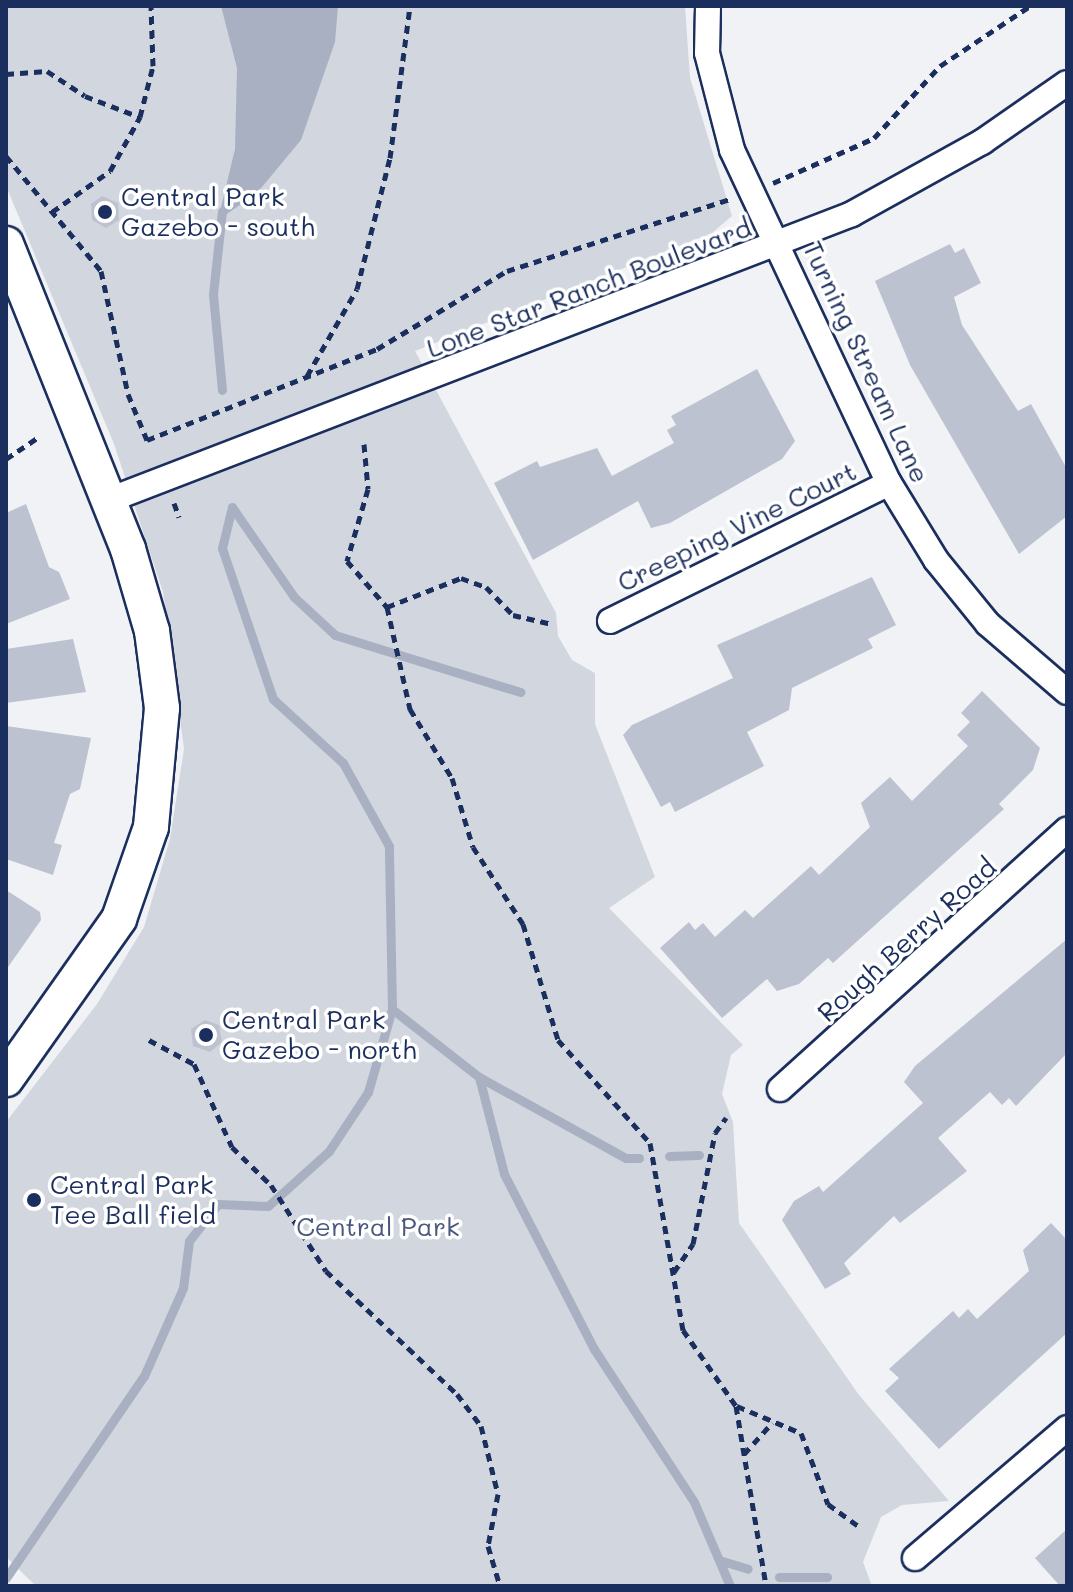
<!DOCTYPE html>
<style>
body{margin:0}
#map{position:relative;width:1073px;height:1592px;overflow:hidden;background:#f1f2f5;font-family:Mali,sans-serif}
div>[style]{position:absolute}
.green>*{inset:0;background:#d2d6df}
.water>*{inset:0;background:#a8b0c2}
.stream>*{height:9px;margin:-4.5px;padding:0 4.5px;transform-origin:4.5px;border-radius:4.5px;background:#a8b0c2}
.building>*{inset:0;background:#bcc2d0}
.path>*{height:5px;margin-top:-2.5px;transform-origin:0;background:repeating-linear-gradient(90deg,#1b2f5e 0 8px,transparent 0 14px)}
.roads{filter:drop-shadow(2px 0 #1b2f5e) drop-shadow(-2px 0 #1b2f5e) drop-shadow(0 2px #1b2f5e) drop-shadow(0 -2px #1b2f5e)}
.street>*{height:24px;margin:-12px;padding:0 12px;transform-origin:12px;border-radius:12px;background:#fff}
.secondary>*{height:34px;margin:-17px;padding:0 17px;transform-origin:17px;border-radius:17px;background:#fff}
.dots>*{width:22px;height:22px;translate:-50% -50%;box-sizing:border-box;border:4px solid #fff;border-radius:50%}
span{translate:-50% -50%;white-space:nowrap;text-align:center;line-height:1.15;-webkit-text-stroke:7px #fff;paint-order:stroke}
.poi-label{font-size:26px;color:#1b2f5e}
.left{translate:0 -50%;text-align:left}
.street-label{font-size:26px;color:#1b2f5e}
.park-label{font-size:26px;color:#49597e}
.frame{position:absolute;inset:0;border:8px solid #1b2f5e;pointer-events:none}
</style>
<div id="map">
<div class="green">
<div style="clip-path:polygon(6px 6px,685px 6px,690px 78px,732px 216px,712px 233px,415px 351px,556px 613px,558px 636px,572px 660px,595px 673px,595px 724px,655px 877px,609px 908px,743px 1045px,731px 1055px,722px 1094px,733px 1122px,739px 1223px,859px 1395px,949px 1501px,902px 1505px,881px 1517px,863px 1562px,872px 1586px,36px 1586px,6px 1557px,6px 1122px,97px 1004px,144px 927px,170px 839px,184px 749px,163px 592px,114px 444px,6px 186px)"></div>
</div>
<div class="water">
<div style="clip-path:polygon(221px 6px,338px 6px,335px 42px,301px 140px,257px 193px,218px 220px,235px 149px,237px 68px)"></div>
</div>
<div class="stream">
<div style="left:222px;top:390px;width:96px;rotate:-95.4deg"></div>
<div style="left:213px;top:294px;width:83px;rotate:-83.8deg"></div>
<div style="left:232px;top:507px;width:109px;rotate:55.4deg"></div>
<div style="left:294px;top:597px;width:56px;rotate:42.8deg"></div>
<div style="left:335px;top:635px;width:194px;rotate:17.1deg"></div>
<div style="left:392px;top:1009px;width:110px;rotate:38deg"></div>
<div style="left:479px;top:1077px;width:100px;rotate:75.5deg"></div>
<div style="left:504px;top:1174px;width:197px;rotate:62.8deg"></div>
<div style="left:594px;top:1349px;width:183px;rotate:56.8deg"></div>
<div style="left:694px;top:1502px;width:91px;rotate:66.8deg"></div>
<div style="left:479px;top:1077px;width:168px;rotate:28.9deg"></div>
<div style="left:626px;top:1158px;width:13px"></div>
<div style="left:669px;top:1156px;width:30px;rotate:-2deg"></div>
<div style="left:719px;top:1560px;width:30px;rotate:17deg"></div>
<div style="left:779px;top:1577px;width:48px"></div>
<div style="left:6px;top:1578px;width:245px;rotate:-55.7deg"></div>
<div style="left:144px;top:1376px;width:96px;rotate:-66.1deg"></div>
<div style="left:183px;top:1288px;width:47px;rotate:-82.7deg"></div>
<div style="left:189px;top:1241px;width:47px;rotate:-51.9deg"></div>
<div style="left:218px;top:1204px;width:50px;rotate:2.3deg"></div>
<div style="left:268px;top:1206px;width:82px;rotate:-42deg"></div>
<div style="left:329px;top:1151px;width:71px;rotate:-56.5deg"></div>
<div style="left:368px;top:1092px;width:86px;rotate:-73.9deg"></div>
<div style="left:392px;top:1009px;width:163px;rotate:-91.1deg"></div>
<div style="left:389px;top:846px;width:95px;rotate:-119deg"></div>
<div style="left:343px;top:763px;width:95px;rotate:-137.6deg"></div>
<div style="left:273px;top:699px;width:159px;rotate:-108.7deg"></div>
<div style="left:222px;top:548px;width:42px;rotate:-76.3deg"></div>
</div>
<div class="building">
<div style="clip-path:polygon(102px 196px,118px 203px,119px 220px,106px 228px,92px 220px,91px 204px)"></div>
<div style="clip-path:polygon(950px 244px,955px 253px,964px 248px,981px 283px,954px 297px,962px 325px,1018px 411px,1031px 404px,1067px 469px,1067px 516px,1019px 554px,910px 365px,875px 281px)"></div>
<div style="clip-path:polygon(757px 369px,795px 441px,782px 459px,670px 523px,651px 528px,638px 501px,533px 560px,494px 483px,537px 461px,540px 467px,597px 448px,612px 476px,674px 443px,667px 430px,676px 425px,671px 416px)"></div>
<div style="clip-path:polygon(26px 504px,49px 567px,59px 572px,70px 599px,6px 624px,6px 513px)"></div>
<div style="clip-path:polygon(872px 577px,896px 625px,868px 639px,873px 648px,792px 688px,789px 710px,747px 732px,764px 766px,675px 812px,670px 802px,661px 807px,623px 735px,632px 725px,733px 678px,717px 645px)"></div>
<div style="clip-path:polygon(73px 639px,86px 692px,6px 703px,6px 649px)"></div>
<div style="clip-path:polygon(982px 691px,1040px 748px,1033px 770px,999px 804px,1004px 809px,833px 963px,828px 958px,799px 984px,777px 991px,767px 979px,722px 1018px,660px 948px,689px 922px,695px 930px,703px 923px,715px 937px,745px 910px,753px 918px,811px 866px,819px 875px,870px 827px,861px 803px,890px 777px,912px 801px,968px 746px,957px 735px,970px 722px,961px 713px)"></div>
<div style="clip-path:polygon(6px 726px,91px 738px,80px 789px,70px 794px,54px 843px,62px 845px,53px 875px,6px 859px)"></div>
<div style="clip-path:polygon(6px 890px,40px 912px,41px 920px,6px 970px)"></div>
<div style="clip-path:polygon(1067px 939px,1067px 1053px,1016px 1106px,1009px 1098px,1002px 1105px,990px 1092px,938px 1138px,967px 1171px,900px 1223px,894px 1216px,844px 1263px,851px 1274px,825px 1289px,782px 1220px,794px 1201px,819px 1186px,823px 1192px,923px 1103px,904px 1082px,915px 1066px)"></div>
<div style="clip-path:polygon(205px 1020px,219px 1025px,222px 1042px,210px 1052px,193px 1046px,191px 1029px)"></div>
<div style="clip-path:polygon(1051px 1223px,1067px 1240px,1067px 1333px,939px 1449px,885px 1391px,899px 1378px,889px 1369px,953px 1311px,959px 1318px,968px 1309px,977px 1319px,1029px 1271px,1023px 1250px)"></div>
<div style="clip-path:polygon(1067px 1529px,1067px 1586px,1060px 1586px,1035px 1558px)"></div>
</div>
<div class="path">
<div style="left:6px;top:74px;width:41px;rotate:-4.2deg"></div>
<div style="left:47px;top:71px;width:45px;rotate:33.3deg"></div>
<div style="left:85px;top:96px;width:59px;rotate:20.9deg"></div>
<div style="left:6px;top:156px;width:149px;rotate:50.4deg"></div>
<div style="left:101px;top:271px;width:126px;rotate:77.6deg"></div>
<div style="left:128px;top:394px;width:50px;rotate:67.6deg"></div>
<div style="left:147px;top:440px;width:247px;rotate:-21.6deg"></div>
<div style="left:377px;top:349px;width:152px;rotate:-31deg"></div>
<div style="left:507px;top:271px;width:234px;rotate:-17.9deg"></div>
<div style="left:773px;top:183px;width:111px;rotate:-24deg"></div>
<div style="left:874px;top:138px;width:98px;rotate:-47.5deg"></div>
<div style="left:940px;top:66px;width:108px;rotate:-33.7deg"></div>
<div style="left:52px;top:212px;width:71px;rotate:-35.3deg"></div>
<div style="left:110px;top:171px;width:62px;rotate:-60.9deg"></div>
<div style="left:140px;top:117px;width:53px;rotate:-75.7deg"></div>
<div style="left:153px;top:66px;width:60px;rotate:-91.9deg"></div>
<div style="left:307px;top:376px;width:100px;rotate:-60.1deg"></div>
<div style="left:357px;top:289px;width:135px;rotate:-75.9deg"></div>
<div style="left:390px;top:158px;width:153px;rotate:-82.5deg"></div>
<div style="left:364px;top:444px;width:45px;rotate:84.9deg"></div>
<div style="left:368px;top:489px;width:75px;rotate:106.3deg"></div>
<div style="left:347px;top:561px;width:61px;rotate:49deg"></div>
<div style="left:387px;top:607px;width:105px;rotate:77.3deg"></div>
<div style="left:410px;top:709px;width:81px;rotate:58.7deg"></div>
<div style="left:452px;top:778px;width:72px;rotate:73.1deg"></div>
<div style="left:473px;top:847px;width:92px;rotate:57deg"></div>
<div style="left:523px;top:924px;width:121px;rotate:73.2deg"></div>
<div style="left:558px;top:1040px;width:138px;rotate:48.2deg"></div>
<div style="left:650px;top:1143px;width:190px;rotate:80deg"></div>
<div style="left:683px;top:1330px;width:93px;rotate:55.1deg"></div>
<div style="left:736px;top:1406px;width:182px;rotate:80.5deg"></div>
<div style="left:6px;top:459px;width:40px;rotate:-34deg"></div>
<div style="left:174px;top:503px;width:15px;rotate:70deg"></div>
<div style="left:387px;top:607px;width:79px;rotate:-21.4deg"></div>
<div style="left:461px;top:578px;width:27px;rotate:20deg"></div>
<div style="left:486px;top:587px;width:39px;rotate:46deg"></div>
<div style="left:513px;top:615px;width:39px;rotate:13deg"></div>
<div style="left:149px;top:1040px;width:51px;rotate:28.1deg"></div>
<div style="left:194px;top:1064px;width:91px;rotate:65.4deg"></div>
<div style="left:232px;top:1147px;width:54px;rotate:44.3deg"></div>
<div style="left:271px;top:1185px;width:102px;rotate:57.4deg"></div>
<div style="left:326px;top:1271px;width:180px;rotate:43.2deg"></div>
<div style="left:457px;top:1394px;width:40px;rotate:53deg"></div>
<div style="left:481px;top:1426px;width:70px;rotate:76deg"></div>
<div style="left:498px;top:1494px;width:53px;rotate:100.9deg"></div>
<div style="left:488px;top:1546px;width:42px;rotate:73.3deg"></div>
<div style="left:674px;top:1272px;width:34px;rotate:-56deg"></div>
<div style="left:693px;top:1244px;width:113px;rotate:-78.8deg"></div>
<div style="left:715px;top:1133px;width:19px;rotate:-54deg"></div>
<div style="left:737px;top:1406px;width:69px;rotate:22.9deg"></div>
<div style="left:801px;top:1433px;width:76px;rotate:69.2deg"></div>
<div style="left:828px;top:1504px;width:41px;rotate:36deg"></div>
<div style="left:744px;top:1454px;width:42px;rotate:-47.9deg"></div>
</div>
<div class="roads">
<div class="street">
<div style="left:708px;top:6px;width:47px;rotate:91.2deg"></div>
<div style="left:707px;top:53px;width:100px;rotate:75.5deg"></div>
<div style="left:732px;top:150px;width:368px;rotate:64.8deg"></div>
<div style="left:889px;top:483px;width:90px;rotate:58.6deg"></div>
<div style="left:936px;top:560px;width:82px;rotate:50.9deg"></div>
<div style="left:988px;top:624px;width:104px;rotate:40.7deg"></div>
<div style="left:109px;top:500px;width:796px;rotate:-21.05deg"></div>
<div style="left:852px;top:214px;width:149px;rotate:-29deg"></div>
<div style="left:982px;top:142px;width:103px;rotate:-34.8deg"></div>
<div style="left:610px;top:621px;width:311px;rotate:-26.3deg"></div>
<div style="left:780px;top:1089px;width:387px;rotate:-42.1deg"></div>
<div style="left:915px;top:1558px;width:200px;rotate:-40.5deg"></div>
</div>
<div class="secondary">
<div style="left:6px;top:244px;width:328px;rotate:68.2deg"></div>
<div style="left:128px;top:549px;width:85px;rotate:73.7deg"></div>
<div style="left:152px;top:631px;width:78px;rotate:82.6deg"></div>
<div style="left:162px;top:708px;width:120px;rotate:95.3deg"></div>
<div style="left:151px;top:827px;width:97px;rotate:109.2deg"></div>
<div style="left:119px;top:919px;width:196px;rotate:125.2deg"></div>
</div>
</div>
<div class="dots">
<div style="left:105px;top:212px;background:#1b2f5e"></div>
<div style="left:206px;top:1035px;background:#1b2f5e"></div>
<div style="left:34px;top:1200px;background:#1b2f5e"></div>
</div>
<div class="poi-label">
<span class="left" style="left:121px;top:212px">Central Park<br>Gazebo - south</span>
<span class="left" style="left:222px;top:1035px">Central Park<br>Gazebo - north</span>
<span class="left" style="left:50px;top:1200px">Central Park<br>Tee Ball field</span>
</div>
<div class="street-label">
<span style="left:589px;top:288px;rotate:-21deg">Lone Star Ranch Boulevard</span>
<span style="left:866px;top:362px;rotate:65deg">Turning Stream Lane</span>
<span style="left:737px;top:527px;rotate:-26deg">Creeping Vine Court</span>
<span style="left:907px;top:940px;rotate:-42deg">Rough Berry Road</span>
</div>
<div class="park-label">
<span style="left:378px;top:1227px">Central Park</span>
</div>
<div class="frame"></div>
</div>
